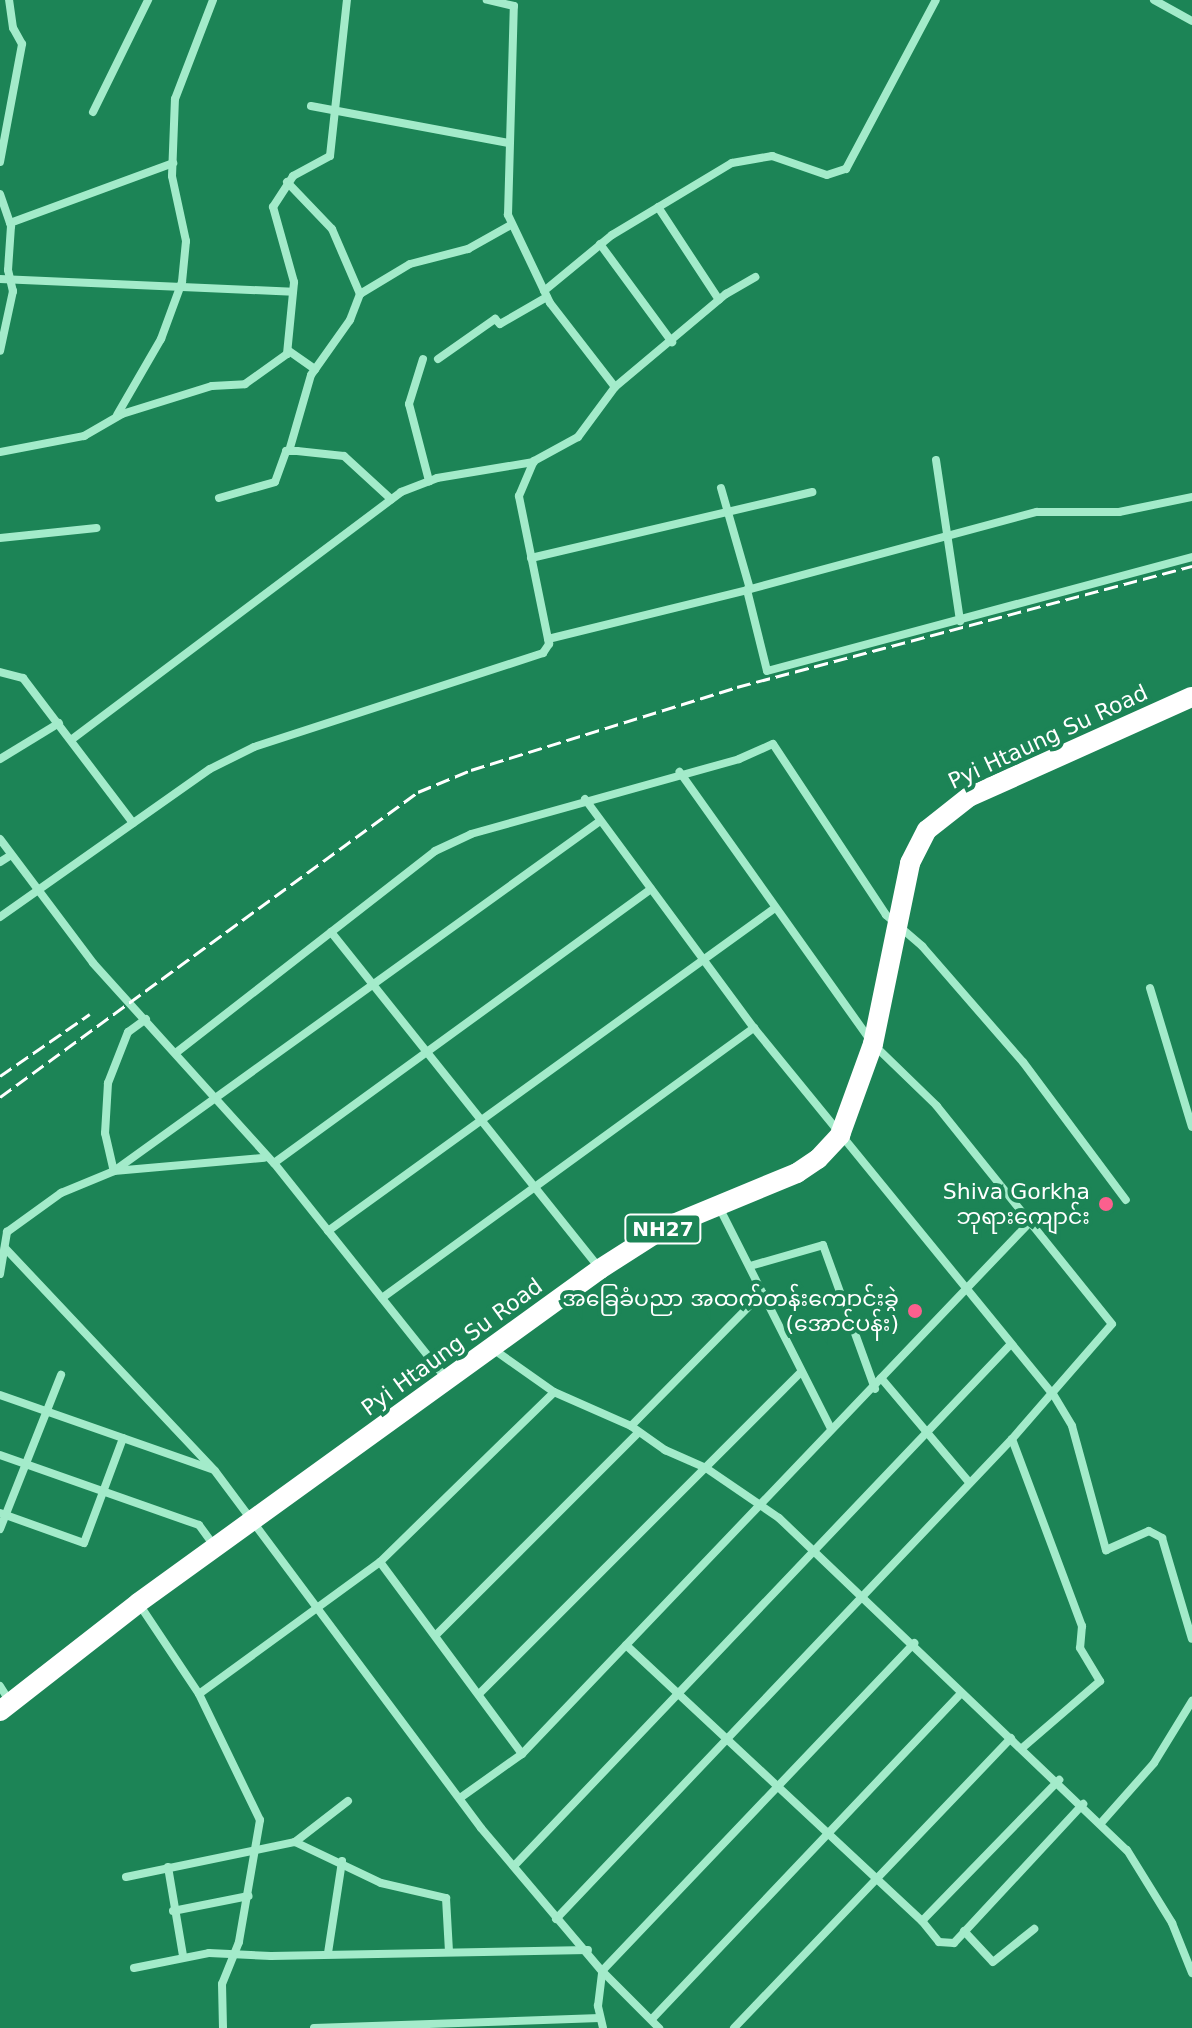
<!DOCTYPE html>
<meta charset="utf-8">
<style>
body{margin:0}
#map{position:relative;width:1192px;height:2028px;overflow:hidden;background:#1c8456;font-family:"DejaVu Sans","Noto Sans Myanmar",sans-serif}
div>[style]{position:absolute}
.street>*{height:8px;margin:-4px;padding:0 4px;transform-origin:4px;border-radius:4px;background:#a3ebca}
.highway>*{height:20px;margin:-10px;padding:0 10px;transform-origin:10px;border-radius:10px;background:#fff}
.rail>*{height:3px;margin-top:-1.5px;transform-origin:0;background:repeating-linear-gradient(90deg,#fff 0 14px,transparent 0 20px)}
.dots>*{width:22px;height:22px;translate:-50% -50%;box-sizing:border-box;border:4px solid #1c8456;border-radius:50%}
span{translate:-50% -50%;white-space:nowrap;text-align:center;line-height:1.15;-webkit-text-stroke:8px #1c8456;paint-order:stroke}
.shield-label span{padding:2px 6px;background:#1c8456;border:2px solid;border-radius:6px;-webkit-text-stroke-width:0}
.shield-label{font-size:20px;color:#fff;font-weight:700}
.street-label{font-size:22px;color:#fff}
.poi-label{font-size:22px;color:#fff}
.right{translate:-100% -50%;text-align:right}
</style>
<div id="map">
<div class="street">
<div style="left:1154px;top:0;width:43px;rotate:28.9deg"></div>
<div style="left:311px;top:106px;width:201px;rotate:10.6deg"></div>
<div style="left:93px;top:112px;width:125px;rotate:-63.8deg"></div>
<div style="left:0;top:162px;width:120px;rotate:-79.4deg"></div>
<div style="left:22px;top:44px;width:18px;rotate:-119deg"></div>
<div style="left:13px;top:28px;width:28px;rotate:-98deg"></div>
<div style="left:287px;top:182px;width:65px;rotate:46.2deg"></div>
<div style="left:332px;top:229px;width:71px;rotate:66.7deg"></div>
<div style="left:360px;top:294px;width:28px;rotate:111deg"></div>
<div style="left:350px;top:320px;width:67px;rotate:125.3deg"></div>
<div style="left:311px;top:375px;width:79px;rotate:106.1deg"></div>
<div style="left:0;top:194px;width:34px;rotate:71deg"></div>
<div style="left:11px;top:226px;width:44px;rotate:93.9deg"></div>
<div style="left:8px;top:270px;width:22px;rotate:77deg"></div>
<div style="left:13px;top:291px;width:61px;rotate:102.2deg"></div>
<div style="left:658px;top:207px;width:111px;rotate:56.7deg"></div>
<div style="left:10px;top:223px;width:174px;rotate:-20.2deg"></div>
<div style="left:600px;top:244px;width:122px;rotate:53.7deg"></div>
<div style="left:0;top:279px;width:293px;rotate:2.5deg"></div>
<div style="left:544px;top:291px;width:88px;rotate:-39.5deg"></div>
<div style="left:612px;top:235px;width:140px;rotate:-31deg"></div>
<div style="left:732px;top:163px;width:41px;rotate:-9.9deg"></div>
<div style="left:772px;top:156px;width:58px;rotate:19.1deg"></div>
<div style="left:827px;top:175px;width:20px;rotate:-18deg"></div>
<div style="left:846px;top:169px;width:191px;rotate:-62deg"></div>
<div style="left:360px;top:294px;width:58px;rotate:-31deg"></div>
<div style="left:410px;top:264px;width:60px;rotate:-14.5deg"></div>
<div style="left:468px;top:249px;width:49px;rotate:-29.2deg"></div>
<div style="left:289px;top:351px;width:32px;rotate:35deg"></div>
<div style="left:423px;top:359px;width:47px;rotate:107.3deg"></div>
<div style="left:409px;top:404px;width:80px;rotate:75.4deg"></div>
<div style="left:438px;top:359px;width:70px;rotate:-35.1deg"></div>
<div style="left:495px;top:319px;width:7px;rotate:45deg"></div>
<div style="left:500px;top:324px;width:54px;rotate:-29.9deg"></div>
<div style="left:615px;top:387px;width:145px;rotate:-40deg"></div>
<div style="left:726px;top:294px;width:34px;rotate:-30deg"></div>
<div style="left:117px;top:415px;width:88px;rotate:-59.9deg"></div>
<div style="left:161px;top:339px;width:61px;rotate:-69.8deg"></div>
<div style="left:182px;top:282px;width:41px;rotate:-84.4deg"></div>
<div style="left:186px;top:241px;width:66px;rotate:-102.2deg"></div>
<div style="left:172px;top:176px;width:77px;rotate:-87.8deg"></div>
<div style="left:175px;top:99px;width:106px;rotate:-69deg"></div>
<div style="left:0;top:452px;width:86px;rotate:-10.8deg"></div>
<div style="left:84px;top:436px;width:44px;rotate:-30.1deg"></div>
<div style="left:122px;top:414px;width:94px;rotate:-17.3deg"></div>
<div style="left:212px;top:386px;width:33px;rotate:-3deg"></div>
<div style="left:245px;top:384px;width:52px;rotate:-35.5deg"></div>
<div style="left:287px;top:354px;width:72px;rotate:-84.4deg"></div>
<div style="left:294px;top:282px;width:78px;rotate:-105.6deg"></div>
<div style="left:273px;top:207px;width:37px;rotate:-57deg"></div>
<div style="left:293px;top:176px;width:42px;rotate:-28.4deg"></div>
<div style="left:330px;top:156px;width:157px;rotate:-83.8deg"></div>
<div style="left:936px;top:460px;width:163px;rotate:81.5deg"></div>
<div style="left:721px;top:488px;width:105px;rotate:74deg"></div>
<div style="left:219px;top:498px;width:58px;rotate:-15.9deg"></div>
<div style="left:275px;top:482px;width:33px;rotate:-70deg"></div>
<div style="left:286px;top:451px;width:11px"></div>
<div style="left:297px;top:451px;width:47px;rotate:6.1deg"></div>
<div style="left:344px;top:456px;width:64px;rotate:42.5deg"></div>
<div style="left:0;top:538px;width:97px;rotate:-5.9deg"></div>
<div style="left:531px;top:558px;width:289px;rotate:-13.2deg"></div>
<div style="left:747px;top:590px;width:300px;rotate:-15.1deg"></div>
<div style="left:1037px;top:512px;width:82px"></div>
<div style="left:1119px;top:512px;width:75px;rotate:-11.6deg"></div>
<div style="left:548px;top:639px;width:205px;rotate:-13.8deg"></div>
<div style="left:747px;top:590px;width:83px;rotate:76.1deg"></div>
<div style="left:767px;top:671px;width:440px;rotate:-15deg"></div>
<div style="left:0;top:672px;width:24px;rotate:15deg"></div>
<div style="left:23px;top:678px;width:182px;rotate:52.8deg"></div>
<div style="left:71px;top:740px;width:413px;rotate:-36.9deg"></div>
<div style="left:401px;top:492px;width:39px;rotate:-21deg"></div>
<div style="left:437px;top:478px;width:98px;rotate:-9.4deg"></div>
<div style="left:0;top:759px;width:69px;rotate:-31.4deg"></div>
<div style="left:585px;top:799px;width:285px;rotate:53.6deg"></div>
<div style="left:754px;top:1028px;width:473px;rotate:50.8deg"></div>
<div style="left:1053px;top:1394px;width:37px;rotate:59deg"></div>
<div style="left:1072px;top:1426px;width:129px;rotate:74.7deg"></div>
<div style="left:1106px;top:1550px;width:47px;rotate:-23.8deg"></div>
<div style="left:1149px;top:1531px;width:15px;rotate:28deg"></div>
<div style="left:1162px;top:1538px;width:105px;rotate:73.5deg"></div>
<div style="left:0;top:839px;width:155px;rotate:53.1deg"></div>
<div style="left:93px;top:963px;width:270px;rotate:47.9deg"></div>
<div style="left:274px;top:1163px;width:278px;rotate:51.4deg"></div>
<div style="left:0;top:862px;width:13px;rotate:-32deg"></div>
<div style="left:0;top:917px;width:257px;rotate:-35.2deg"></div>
<div style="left:210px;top:769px;width:49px;rotate:-26.6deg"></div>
<div style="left:254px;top:747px;width:304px;rotate:-18deg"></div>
<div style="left:543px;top:653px;width:11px;rotate:-56deg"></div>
<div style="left:549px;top:644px;width:151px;rotate:-101.5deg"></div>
<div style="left:519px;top:496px;width:38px;rotate:-67deg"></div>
<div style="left:534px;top:461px;width:50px;rotate:-28.6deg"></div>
<div style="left:578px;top:437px;width:62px;rotate:-53.5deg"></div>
<div style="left:615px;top:387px;width:106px;rotate:-127.7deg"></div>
<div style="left:550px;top:303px;width:98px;rotate:-115.5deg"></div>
<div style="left:508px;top:215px;width:209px;rotate:-88.4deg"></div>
<div style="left:514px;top:6px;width:28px;rotate:-167deg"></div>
<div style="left:331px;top:932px;width:431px;rotate:51.4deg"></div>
<div style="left:1150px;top:988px;width:145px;rotate:73.2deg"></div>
<div style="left:146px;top:1019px;width:22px;rotate:144deg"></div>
<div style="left:128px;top:1032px;width:55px;rotate:111.4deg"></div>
<div style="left:108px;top:1083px;width:50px;rotate:93.4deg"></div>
<div style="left:105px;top:1133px;width:39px;rotate:77deg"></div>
<div style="left:114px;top:1171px;width:599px;rotate:-35.76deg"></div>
<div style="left:177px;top:1052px;width:327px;rotate:-37.9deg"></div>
<div style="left:435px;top:851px;width:40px;rotate:-25deg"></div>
<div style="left:471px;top:834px;width:278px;rotate:-15.6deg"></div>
<div style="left:739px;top:759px;width:37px;rotate:-24deg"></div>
<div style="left:773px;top:744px;width:205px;rotate:56.5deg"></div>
<div style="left:886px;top:915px;width:48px;rotate:40.7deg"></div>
<div style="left:922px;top:946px;width:154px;rotate:49deg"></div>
<div style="left:1023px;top:1062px;width:172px;rotate:53.3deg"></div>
<div style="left:274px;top:1163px;width:466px;rotate:-36deg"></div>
<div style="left:719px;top:1207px;width:249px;rotate:63.2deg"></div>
<div style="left:328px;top:1231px;width:551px;rotate:-35.85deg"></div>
<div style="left:5px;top:1248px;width:306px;rotate:46.7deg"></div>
<div style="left:215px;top:1471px;width:445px;rotate:53.3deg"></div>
<div style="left:481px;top:1828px;width:187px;rotate:49.8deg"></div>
<div style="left:602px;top:1971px;width:81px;rotate:45deg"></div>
<div style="left:750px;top:1266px;width:76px;rotate:-16deg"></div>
<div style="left:823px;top:1245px;width:153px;rotate:70.1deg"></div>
<div style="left:0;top:1274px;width:43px;rotate:-80.5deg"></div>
<div style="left:7px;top:1232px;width:67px;rotate:-35.8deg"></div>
<div style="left:61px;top:1193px;width:57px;rotate:-22.5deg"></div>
<div style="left:114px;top:1171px;width:151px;rotate:-5deg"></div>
<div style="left:382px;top:1298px;width:460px;rotate:-36deg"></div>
<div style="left:493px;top:1349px;width:75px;rotate:35.2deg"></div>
<div style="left:554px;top:1392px;width:84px;rotate:23.8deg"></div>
<div style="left:631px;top:1426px;width:42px;rotate:35.2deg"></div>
<div style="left:665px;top:1450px;width:45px;rotate:23.7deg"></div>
<div style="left:706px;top:1468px;width:88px;rotate:34.4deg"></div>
<div style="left:779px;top:1518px;width:481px;rotate:43.7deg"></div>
<div style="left:1127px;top:1850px;width:86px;rotate:58.3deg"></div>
<div style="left:1172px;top:1923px;width:54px;rotate:68.2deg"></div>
<div style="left:881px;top:1378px;width:136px;rotate:49.8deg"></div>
<div style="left:0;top:1395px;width:224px;rotate:19.3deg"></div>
<div style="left:631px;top:1426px;width:187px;rotate:-45.4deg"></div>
<div style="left:1012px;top:1439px;width:200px;rotate:69.5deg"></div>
<div style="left:1082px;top:1626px;width:22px;rotate:95deg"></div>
<div style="left:1080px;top:1648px;width:39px;rotate:59deg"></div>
<div style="left:1100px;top:1681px;width:103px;rotate:139.3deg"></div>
<div style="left:0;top:1455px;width:211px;rotate:19.4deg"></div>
<div style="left:199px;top:1525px;width:29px;rotate:54deg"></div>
<div style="left:0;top:1513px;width:89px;rotate:19.7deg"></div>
<div style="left:84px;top:1543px;width:112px;rotate:-69.6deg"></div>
<div style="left:0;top:1529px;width:166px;rotate:-68.4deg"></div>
<div style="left:380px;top:1562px;width:239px;rotate:53.5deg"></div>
<div style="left:139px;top:1604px;width:108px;rotate:56.3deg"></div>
<div style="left:199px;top:1694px;width:140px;rotate:64.2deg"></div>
<div style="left:260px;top:1820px;width:124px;rotate:99.8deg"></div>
<div style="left:239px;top:1942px;width:45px;rotate:112deg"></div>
<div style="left:222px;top:1984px;width:44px;rotate:88.7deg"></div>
<div style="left:436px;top:1635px;width:284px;rotate:-45deg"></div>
<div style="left:626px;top:1645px;width:405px;rotate:43deg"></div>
<div style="left:922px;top:1921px;width:197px;rotate:-45.8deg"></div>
<div style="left:0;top:1686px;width:19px;rotate:58deg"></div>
<div style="left:480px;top:1693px;width:454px;rotate:-45deg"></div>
<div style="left:199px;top:1694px;width:224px;rotate:-36.1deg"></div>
<div style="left:380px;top:1562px;width:243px;rotate:-44.3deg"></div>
<div style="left:460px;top:1798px;width:76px;rotate:-35.4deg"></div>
<div style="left:522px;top:1754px;width:734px;rotate:-46.32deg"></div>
<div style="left:1101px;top:1823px;width:80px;rotate:-48.5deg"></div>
<div style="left:1154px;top:1763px;width:73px;rotate:-58.5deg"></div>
<div style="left:295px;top:1842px;width:95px;rotate:25.5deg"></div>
<div style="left:381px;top:1883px;width:67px;rotate:13deg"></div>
<div style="left:446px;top:1898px;width:54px;rotate:86.8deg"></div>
<div style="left:514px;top:1866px;width:721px;rotate:-46.41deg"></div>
<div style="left:168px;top:1867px;width:90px;rotate:80.4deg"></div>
<div style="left:126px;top:1877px;width:173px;rotate:-11.7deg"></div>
<div style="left:295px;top:1842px;width:67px;rotate:-37.7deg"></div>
<div style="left:173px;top:1911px;width:77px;rotate:-11.2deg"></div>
<div style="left:556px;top:1919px;width:662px;rotate:-46.47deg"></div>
<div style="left:1012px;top:1439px;width:152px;rotate:-49deg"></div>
<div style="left:1112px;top:1324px;width:280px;rotate:-128.8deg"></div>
<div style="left:937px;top:1106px;width:89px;rotate:-135.9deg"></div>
<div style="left:873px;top:1044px;width:334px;rotate:-125.4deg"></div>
<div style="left:922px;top:1921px;width:27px;rotate:51deg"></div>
<div style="left:939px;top:1942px;width:15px;rotate:4deg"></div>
<div style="left:954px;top:1943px;width:190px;rotate:-47.1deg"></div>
<div style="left:964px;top:1931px;width:42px;rotate:46.9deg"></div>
<div style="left:993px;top:1962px;width:53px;rotate:-38.8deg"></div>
<div style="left:328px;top:1953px;width:93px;rotate:-81.3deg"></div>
<div style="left:134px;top:1968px;width:76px;rotate:-11.3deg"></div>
<div style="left:209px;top:1953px;width:62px;rotate:2.8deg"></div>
<div style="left:271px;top:1956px;width:317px;rotate:-1.1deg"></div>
<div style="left:652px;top:2019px;width:449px;rotate:-46.5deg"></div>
<div style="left:314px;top:2028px;width:286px;rotate:-2deg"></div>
<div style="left:603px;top:2028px;width:23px;rotate:-103deg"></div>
<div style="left:598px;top:2006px;width:35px;rotate:-83deg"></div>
<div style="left:602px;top:1971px;width:453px;rotate:-46.4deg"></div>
<div style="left:734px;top:2028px;width:401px;rotate:-46.3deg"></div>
</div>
<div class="highway">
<div style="left:0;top:1711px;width:175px;rotate:-38deg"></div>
<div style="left:138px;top:1603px;width:570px;rotate:-35.86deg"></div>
<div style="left:600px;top:1269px;width:76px;rotate:-32.6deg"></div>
<div style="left:664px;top:1228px;width:144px;rotate:-22.5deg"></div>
<div style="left:797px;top:1173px;width:25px;rotate:-34deg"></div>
<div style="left:818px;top:1159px;width:33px;rotate:-47deg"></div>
<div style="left:840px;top:1135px;width:97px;rotate:-70.1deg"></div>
<div style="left:873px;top:1044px;width:185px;rotate:-78.4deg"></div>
<div style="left:910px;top:863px;width:37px;rotate:-63deg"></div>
<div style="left:927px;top:830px;width:53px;rotate:-38.2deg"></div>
<div style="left:969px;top:797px;width:244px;rotate:-24.2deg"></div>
</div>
<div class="rail">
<div style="left:0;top:1076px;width:109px;rotate:-34.6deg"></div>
<div style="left:0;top:1097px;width:517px;rotate:-36.12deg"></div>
<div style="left:418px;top:792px;width:57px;rotate:-22.5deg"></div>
<div style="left:471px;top:770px;width:279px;rotate:-17.3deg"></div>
<div style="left:737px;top:687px;width:471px;rotate:-14.9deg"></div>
</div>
<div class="dots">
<div style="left:1106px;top:1204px;background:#fb608e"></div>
<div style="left:915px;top:1311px;background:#fb608e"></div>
</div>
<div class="shield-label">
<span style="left:663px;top:1229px">NH27</span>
</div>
<div class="street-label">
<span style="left:1048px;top:737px;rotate:-25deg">Pyi Htaung Su Road</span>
<span style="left:452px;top:1347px;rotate:-36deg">Pyi Htaung Su Road</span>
</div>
<div class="poi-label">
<span class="right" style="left:1090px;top:1204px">Shiva Gorkha<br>ဘုရားကျောင်း</span>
<span class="right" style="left:899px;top:1311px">အခြေခံပညာ အထက်တန်းကျောင်းခွဲ<br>(အောင်ပန်း)</span>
</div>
</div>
